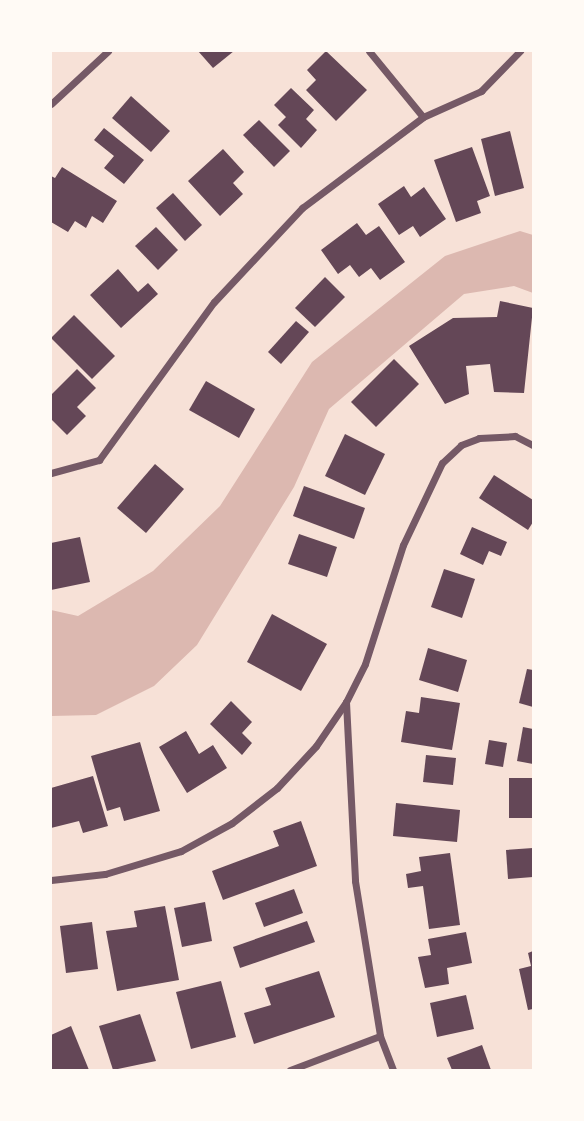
<!DOCTYPE html>
<style>
body{margin:0}
#map{position:relative;width:584px;height:1121px;overflow:hidden;background:#f7e1d7;font-family:Inter,sans-serif}
div>[style]{position:absolute}
.water>*{inset:0;background:#dcb8b0}
.building>*{inset:0;background:#644757}
.minor>*{height:7px;margin:-3.5px;padding:0 3.5px;transform-origin:3.5px;border-radius:3.5px;background:#755966}
span{translate:-50% -50%;white-space:nowrap;text-align:center;line-height:1.15;-webkit-text-stroke:5px #fffaf5;paint-order:stroke}
.frame{position:absolute;inset:0;border:52px solid #fffaf5;pointer-events:none}
</style>
<div id="map">
<div class="water">
<div style="clip-path:polygon(520px 231px,533px 235px,533px 293px,514px 286px,464px 294px,329px 409px,294px 487px,197px 645px,154px 686px,96px 715px,51px 716px,51px 610px,78px 616px,153px 571px,220px 506px,312px 362px,445px 256px)"></div>
</div>
<div class="building">
<div style="clip-path:polygon(198px 51px,234px 51px,213px 68px)"></div>
<div style="clip-path:polygon(326px 51px,367px 90px,336px 121px,306px 90px,316px 80px,307px 70px)"></div>
<div style="clip-path:polygon(291px 88px,314px 110px,306px 119px,317px 130px,301px 148px,278px 125px,286px 117px,274px 105px)"></div>
<div style="clip-path:polygon(131px 96px,170px 131px,151px 152px,112px 118px)"></div>
<div style="clip-path:polygon(259px 120px,290px 151px,274px 167px,243px 135px)"></div>
<div style="clip-path:polygon(104px 128px,144px 160px,124px 184px,104px 168px,114px 156px,94px 140px)"></div>
<div style="clip-path:polygon(510px 131px,524px 188px,495px 196px,481px 139px)"></div>
<div style="clip-path:polygon(472px 147px,490px 196px,477px 201px,481px 213px,456px 222px,434px 160px)"></div>
<div style="clip-path:polygon(223px 149px,244px 172px,233px 183px,243px 194px,220px 216px,188px 181px)"></div>
<div style="clip-path:polygon(62px 167px,117px 201px,103px 223px,92px 216px,86px 228px,75px 221px,68px 232px,51px 222px,51px 176px,55px 178px)"></div>
<div style="clip-path:polygon(404px 186px,411px 197px,424px 187px,446px 219px,420px 237px,413px 226px,399px 235px,378px 204px)"></div>
<div style="clip-path:polygon(173px 193px,202px 225px,185px 241px,156px 208px)"></div>
<div style="clip-path:polygon(357px 223px,366px 235px,379px 226px,405px 262px,380px 280px,371px 268px,359px 277px,350px 265px,338px 274px,321px 250px)"></div>
<div style="clip-path:polygon(156px 227px,178px 250px,158px 270px,135px 246px)"></div>
<div style="clip-path:polygon(118px 269px,138px 292px,148px 283px,158px 294px,121px 328px,90px 295px)"></div>
<div style="clip-path:polygon(325px 277px,345px 297px,315px 327px,295px 308px)"></div>
<div style="clip-path:polygon(500px 301px,533px 308px,524px 393px,494px 392px,490px 364px,466px 366px,469px 394px,445px 404px,409px 346px,453px 318px,497px 317px)"></div>
<div style="clip-path:polygon(74px 315px,115px 356px,92px 379px,51px 338px)"></div>
<div style="clip-path:polygon(296px 321px,309px 332px,281px 364px,268px 352px)"></div>
<div style="clip-path:polygon(394px 359px,419px 384px,376px 427px,351px 402px)"></div>
<div style="clip-path:polygon(77px 369px,96px 388px,77px 407px,86px 416px,67px 435px,51px 419px,51px 395px)"></div>
<div style="clip-path:polygon(206px 381px,255px 409px,239px 438px,189px 410px)"></div>
<div style="clip-path:polygon(345px 434px,385px 454px,365px 495px,325px 476px)"></div>
<div style="clip-path:polygon(155px 464px,184px 489px,146px 533px,117px 508px)"></div>
<div style="clip-path:polygon(494px 475px,533px 500px,533px 522px,528px 530px,479px 498px)"></div>
<div style="clip-path:polygon(304px 486px,365px 508px,354px 539px,293px 516px)"></div>
<div style="clip-path:polygon(472px 527px,507px 542px,501px 556px,489px 551px,483px 565px,460px 554px)"></div>
<div style="clip-path:polygon(299px 534px,337px 547px,327px 577px,288px 564px)"></div>
<div style="clip-path:polygon(80px 537px,90px 582px,51px 590px,51px 543px)"></div>
<div style="clip-path:polygon(444px 569px,475px 579px,462px 618px,431px 607px)"></div>
<div style="clip-path:polygon(272px 614px,327px 644px,301px 691px,247px 662px)"></div>
<div style="clip-path:polygon(428px 648px,467px 660px,458px 692px,419px 680px)"></div>
<div style="clip-path:polygon(527px 669px,533px 670px,533px 707px,519px 703px)"></div>
<div style="clip-path:polygon(421px 697px,460px 703px,452px 750px,401px 742px,406px 711px,419px 713px)"></div>
<div style="clip-path:polygon(231px 701px,252px 722px,242px 733px,252px 743px,242px 755px,210px 724px)"></div>
<div style="clip-path:polygon(523px 727px,533px 729px,533px 764px,517px 761px)"></div>
<div style="clip-path:polygon(186px 731px,199px 754px,213px 745px,227px 768px,187px 793px,159px 747px)"></div>
<div style="clip-path:polygon(489px 740px,507px 743px,503px 767px,485px 764px)"></div>
<div style="clip-path:polygon(140px 742px,160px 811px,124px 821px,120px 807px,107px 811px,91px 756px)"></div>
<div style="clip-path:polygon(426px 755px,456px 758px,453px 785px,423px 782px)"></div>
<div style="clip-path:polygon(93px 776px,108px 826px,83px 833px,79px 821px,51px 828px,51px 788px)"></div>
<div style="clip-path:polygon(509px 778px,533px 778px,533px 818px,509px 818px)"></div>
<div style="clip-path:polygon(396px 803px,460px 810px,457px 842px,393px 836px)"></div>
<div style="clip-path:polygon(301px 821px,317px 866px,223px 900px,212px 871px,279px 846px,273px 831px)"></div>
<div style="clip-path:polygon(533px 848px,533px 877px,508px 879px,506px 850px)"></div>
<div style="clip-path:polygon(450px 853px,460px 925px,429px 929px,423px 886px,408px 888px,406px 874px,421px 871px,419px 857px)"></div>
<div style="clip-path:polygon(294px 889px,303px 913px,264px 927px,255px 903px)"></div>
<div style="clip-path:polygon(205px 902px,212px 941px,182px 947px,174px 908px)"></div>
<div style="clip-path:polygon(165px 906px,179px 980px,117px 991px,106px 931px,137px 927px,134px 911px)"></div>
<div style="clip-path:polygon(307px 921px,315px 942px,240px 968px,233px 947px)"></div>
<div style="clip-path:polygon(92px 922px,98px 969px,66px 973px,60px 926px)"></div>
<div style="clip-path:polygon(466px 932px,472px 963px,447px 968px,449px 984px,425px 988px,418px 957px,431px 955px,428px 939px)"></div>
<div style="clip-path:polygon(533px 951px,533px 1009px,528px 1010px,519px 969px,531px 966px,528px 953px)"></div>
<div style="clip-path:polygon(319px 971px,335px 1017px,254px 1044px,244px 1013px,271px 1005px,265px 988px)"></div>
<div style="clip-path:polygon(221px 981px,236px 1037px,191px 1049px,176px 992px)"></div>
<div style="clip-path:polygon(466px 995px,474px 1029px,437px 1037px,430px 1003px)"></div>
<div style="clip-path:polygon(140px 1014px,156px 1061px,113px 1070px,99px 1026px)"></div>
<div style="clip-path:polygon(71px 1026px,89px 1070px,51px 1070px,51px 1035px)"></div>
<div style="clip-path:polygon(482px 1045px,491px 1070px,452px 1070px,447px 1058px)"></div>
</div>
<div class="minor">
<div style="left:369px;top:51px;width:85px;rotate:50.7deg"></div>
<div style="left:51px;top:104px;width:78px;rotate:-42.9deg"></div>
<div style="left:51px;top:473px;width:50px;rotate:-15.2deg"></div>
<div style="left:99px;top:460px;width:195px;rotate:-54deg"></div>
<div style="left:214px;top:302px;width:129px;rotate:-46.9deg"></div>
<div style="left:302px;top:208px;width:151px;rotate:-36.9deg"></div>
<div style="left:423px;top:117px;width:64px;rotate:-24.1deg"></div>
<div style="left:481px;top:91px;width:56px;rotate:-45.7deg"></div>
<div style="left:346px;top:702px;width:179px;rotate:87.1deg"></div>
<div style="left:355px;top:881px;width:157px;rotate:80.8deg"></div>
<div style="left:380px;top:1036px;width:36px;rotate:69deg"></div>
<div style="left:51px;top:880px;width:54px;rotate:-6.3deg"></div>
<div style="left:105px;top:874px;width:79px;rotate:-16.8deg"></div>
<div style="left:181px;top:851px;width:58px;rotate:-28.8deg"></div>
<div style="left:232px;top:823px;width:57px;rotate:-37.9deg"></div>
<div style="left:277px;top:788px;width:57px;rotate:-47.1deg"></div>
<div style="left:316px;top:746px;width:53px;rotate:-55.7deg"></div>
<div style="left:346px;top:702px;width:42px;rotate:-63.4deg"></div>
<div style="left:365px;top:664px;width:125px;rotate:-72.3deg"></div>
<div style="left:403px;top:545px;width:91px;rotate:-64.6deg"></div>
<div style="left:442px;top:463px;width:26px;rotate:-43deg"></div>
<div style="left:461px;top:445px;width:19px;rotate:-21deg"></div>
<div style="left:479px;top:438px;width:36px;rotate:-3deg"></div>
<div style="left:515px;top:436px;width:20px;rotate:27deg"></div>
<div style="left:290px;top:1070px;width:96px;rotate:-20.7deg"></div>
</div>
<div class="frame"></div>
</div>
